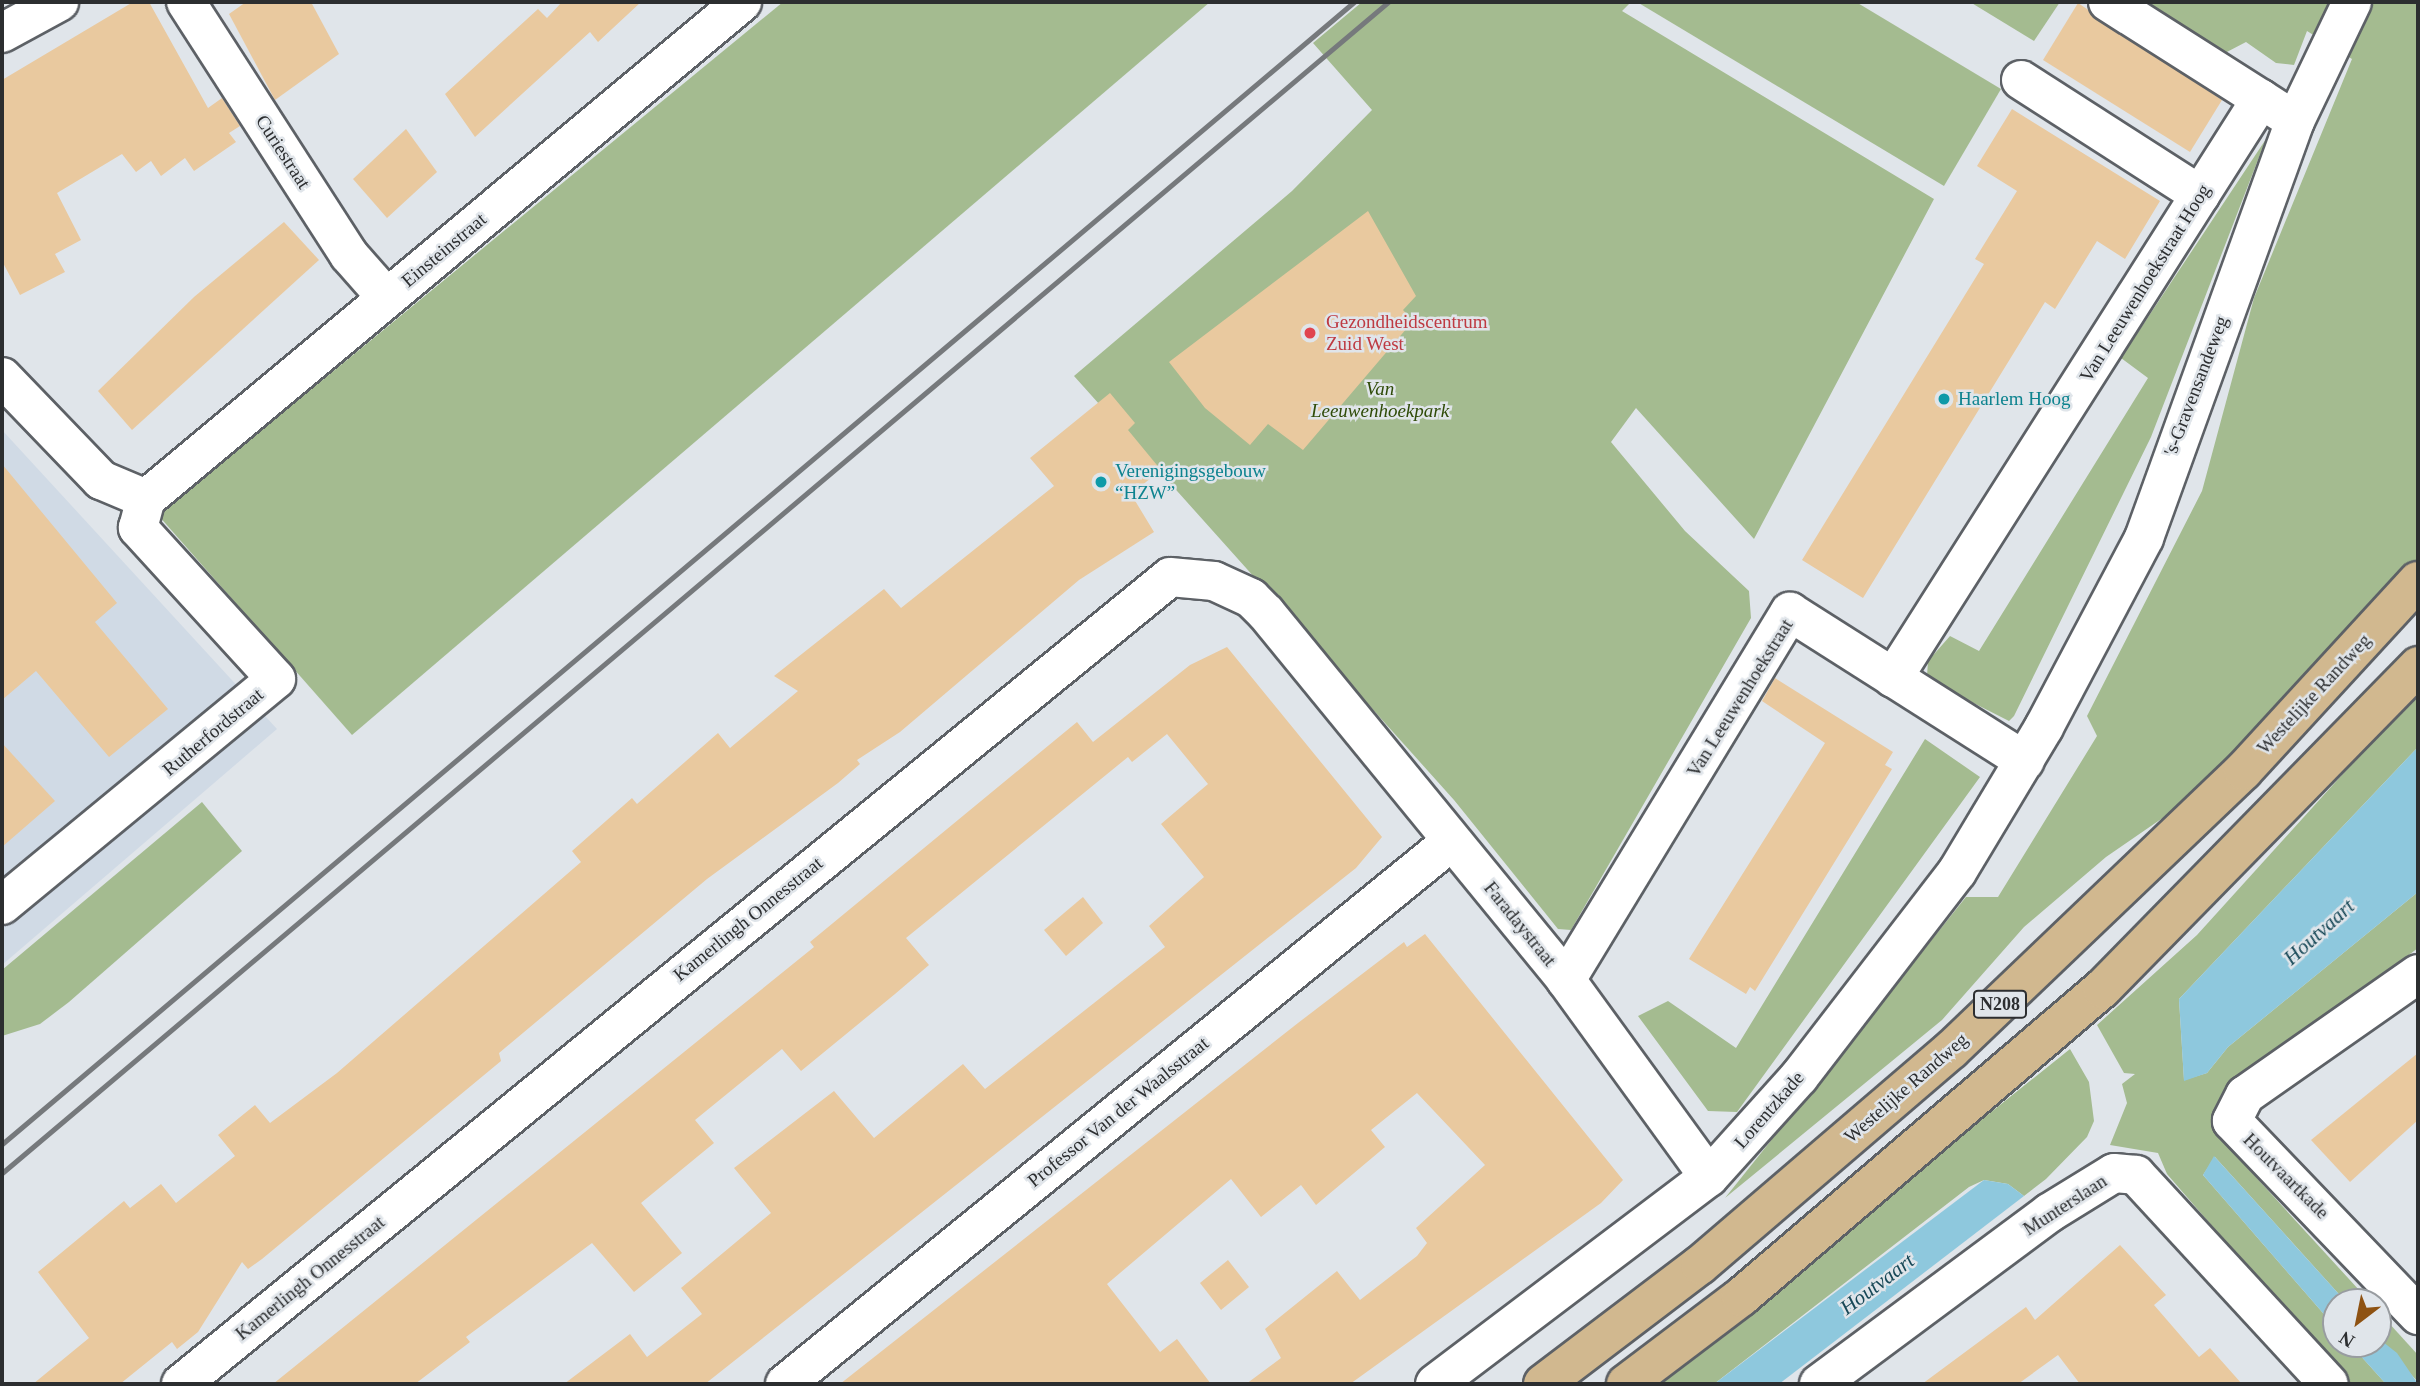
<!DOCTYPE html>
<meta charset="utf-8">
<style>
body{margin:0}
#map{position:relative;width:2420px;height:1386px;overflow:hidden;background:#e0e5ea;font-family:"Times New Roman",serif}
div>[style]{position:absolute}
.built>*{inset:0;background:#d0dae5}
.green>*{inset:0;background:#a4bb90}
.water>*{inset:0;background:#8ec8dd}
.building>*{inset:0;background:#e9c99f}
.roads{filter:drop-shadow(2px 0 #5d6166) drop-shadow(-2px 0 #5d6166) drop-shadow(0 2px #5d6166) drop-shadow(0 -2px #5d6166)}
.minor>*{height:38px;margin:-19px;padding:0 19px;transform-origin:19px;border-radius:19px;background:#fff}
.major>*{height:38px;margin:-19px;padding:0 19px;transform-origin:19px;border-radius:19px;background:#d1b88f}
.rail>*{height:5px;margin:-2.5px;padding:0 2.5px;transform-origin:2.5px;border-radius:2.5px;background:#76797c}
.dots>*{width:19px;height:19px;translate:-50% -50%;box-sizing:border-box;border:4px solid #e0e5ea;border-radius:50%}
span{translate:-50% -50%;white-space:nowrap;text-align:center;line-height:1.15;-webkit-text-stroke:5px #e0e5ea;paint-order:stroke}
.shield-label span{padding:2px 5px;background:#e0e5ea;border:2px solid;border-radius:5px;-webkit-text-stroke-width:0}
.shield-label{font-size:18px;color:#2c2e30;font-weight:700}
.street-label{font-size:19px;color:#2c2e30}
.health-label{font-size:19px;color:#be3a42}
.left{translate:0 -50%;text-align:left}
.park-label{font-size:19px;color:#2f4b08;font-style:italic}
.culture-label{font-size:19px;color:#0d838f}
.water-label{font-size:21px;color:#174857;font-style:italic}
.frame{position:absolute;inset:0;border:4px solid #2c2e30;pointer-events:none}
.north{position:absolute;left:2322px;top:1288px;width:70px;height:70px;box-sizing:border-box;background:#e0e5ea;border:2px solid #989ca0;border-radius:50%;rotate:212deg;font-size:19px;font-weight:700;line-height:28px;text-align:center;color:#2c2e30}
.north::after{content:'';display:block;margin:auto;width:24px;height:32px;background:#8e5212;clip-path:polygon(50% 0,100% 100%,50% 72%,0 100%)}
</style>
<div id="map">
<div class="built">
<div style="clip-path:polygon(2px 430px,277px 729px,2px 965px)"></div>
</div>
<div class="green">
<div style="clip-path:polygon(783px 2px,1210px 2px,352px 735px,158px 515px)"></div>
<div style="clip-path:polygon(1362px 2px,1631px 2px,1622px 11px,1934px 199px,1754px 539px,1636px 408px,1611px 442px,1685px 531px,1749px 591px,1751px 618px,1571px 930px,1558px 929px,1454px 800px,1074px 376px,1292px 191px,1372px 110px,1313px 43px)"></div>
<div style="clip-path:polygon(1637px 2px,1856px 2px,2001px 89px,1944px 186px)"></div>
<div style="clip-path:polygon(1970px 2px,2060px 2px,2034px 41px)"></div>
<div style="clip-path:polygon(2140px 2px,2418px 2px,2418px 560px,2196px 795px,2106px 857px,2024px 927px,1942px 1020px,1725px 1198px,1966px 897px,1998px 897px,2097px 736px,2087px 716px,2202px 491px,2254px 298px,2352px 59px,2307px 31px,2294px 65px,2276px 63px,2246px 42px,2223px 54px)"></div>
<div style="clip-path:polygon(2266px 139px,2151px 437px,2014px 716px,2009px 721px,1938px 685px,1927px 676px,1928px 661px,1950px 636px,1979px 651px,2148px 378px,2121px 358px)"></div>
<div style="clip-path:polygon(2418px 691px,2418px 747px,2179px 999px,2184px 1080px,2207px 1073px,2228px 1047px,2418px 892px,2418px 948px,2233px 1087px,2231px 1150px,2370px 1302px,2346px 1302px,2215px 1157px,2203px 1175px,2336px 1328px,2336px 1344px,2350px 1344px,2386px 1384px,2349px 1384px,2167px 1174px,2158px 1153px,2110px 1145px,2127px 1103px,2122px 1084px,2135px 1074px,2124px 1073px,2097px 1025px,2197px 935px)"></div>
<div style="clip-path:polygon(1925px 739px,1980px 777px,1737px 1112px,1708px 1111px,1638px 1016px,1668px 1001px,1736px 1048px)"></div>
<div style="clip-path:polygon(202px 802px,242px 851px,69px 1002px,40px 1024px,2px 1036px,2px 970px)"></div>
<div style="clip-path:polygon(2070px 1049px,2089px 1082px,2094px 1121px,2087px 1137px,2046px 1179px,2024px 1196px,2008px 1184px,1984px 1180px,1969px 1187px,1714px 1384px,1651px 1384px)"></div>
<div style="clip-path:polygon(2378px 1311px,2418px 1355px,2418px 1382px,2378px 1338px)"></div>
</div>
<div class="water">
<div style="clip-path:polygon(2418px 747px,2418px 892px,2228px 1047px,2207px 1073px,2184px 1081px,2179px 999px)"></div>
<div style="clip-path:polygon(2214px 1156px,2346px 1302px,2336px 1302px,2336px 1328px,2203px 1175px)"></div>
<div style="clip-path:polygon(1984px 1180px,2008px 1184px,2024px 1196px,1779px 1384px,1714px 1384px)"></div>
<div style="clip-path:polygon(2378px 1338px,2397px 1353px,2418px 1384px,2386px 1384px,2350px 1344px,2378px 1344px)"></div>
</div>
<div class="building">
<div style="clip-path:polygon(133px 2px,149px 2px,208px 108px,222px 98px,240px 126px,229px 133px,236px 142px,194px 171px,185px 158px,161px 176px,151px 161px,136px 172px,122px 154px,57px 193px,81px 240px,55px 254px,65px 272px,20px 295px,2px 261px,2px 80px)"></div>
<div style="clip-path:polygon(246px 2px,311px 2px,339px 54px,275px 100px,229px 14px)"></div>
<div style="clip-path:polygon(562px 2px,641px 2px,598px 42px,590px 32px,475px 137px,445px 94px,538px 9px,547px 18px)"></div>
<div style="clip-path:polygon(2078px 3px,2222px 100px,2190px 152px,2043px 60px)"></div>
<div style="clip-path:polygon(2012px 109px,2160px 201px,2125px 259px,2097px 241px,2055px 309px,2045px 302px,1863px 598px,1802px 560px,1984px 264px,1975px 259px,2017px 191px,1977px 166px)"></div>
<div style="clip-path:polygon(406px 129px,437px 172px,387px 218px,353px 179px)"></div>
<div style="clip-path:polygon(1368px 211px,1416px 296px,1403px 310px,1413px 321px,1303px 450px,1268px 424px,1250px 445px,1205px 408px,1169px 362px)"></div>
<div style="clip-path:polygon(284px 222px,319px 260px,132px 430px,98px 391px,194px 297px)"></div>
<div style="clip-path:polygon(1110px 393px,1135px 423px,1128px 430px,1161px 470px,1131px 494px,1154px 532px,1079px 580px,900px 732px,857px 760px,860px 764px,838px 783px,707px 879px,499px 1053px,501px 1061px,262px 1259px,248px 1269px,242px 1262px,198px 1332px,177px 1349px,172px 1342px,120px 1384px,33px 1384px,89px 1338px,38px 1272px,124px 1201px,130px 1208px,161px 1184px,176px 1203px,235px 1156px,218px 1135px,255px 1105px,270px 1123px,337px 1073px,581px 862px,572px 851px,632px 798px,637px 804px,718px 733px,730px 748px,798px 691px,774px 676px,884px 589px,901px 608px,1054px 486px,1030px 458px)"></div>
<div style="clip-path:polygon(2px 464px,117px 603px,95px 622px,168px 709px,109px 757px,36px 671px,2px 700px)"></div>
<div style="clip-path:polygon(1227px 647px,1382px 837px,1356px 868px,705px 1384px,564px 1384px,630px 1334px,647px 1357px,702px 1314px,681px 1288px,771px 1213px,734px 1168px,834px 1091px,874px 1138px,963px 1064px,985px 1089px,1165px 947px,1149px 926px,1204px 877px,1161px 824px,1208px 784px,1167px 734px,1132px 762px,1128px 757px,906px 938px,929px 965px,895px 994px,801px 1071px,782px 1049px,695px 1120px,714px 1143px,641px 1203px,682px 1253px,634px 1292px,592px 1243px,466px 1337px,470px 1342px,415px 1384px,273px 1384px,814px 947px,810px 942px,1077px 722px,1093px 742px,1190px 665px)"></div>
<div style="clip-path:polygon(1775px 678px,1893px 752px,1885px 765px,1892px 769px,1755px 991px,1750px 987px,1746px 994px,1689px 959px,1825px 743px,1762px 701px)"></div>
<div style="clip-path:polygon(2px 743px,55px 801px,2px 847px)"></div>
<div style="clip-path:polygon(1083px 897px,1103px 923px,1066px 956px,1044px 930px)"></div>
<div style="clip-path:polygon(1425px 934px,1623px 1180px,1601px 1203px,1350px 1384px,1246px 1384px,1281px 1358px,1265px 1329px,1337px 1271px,1360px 1300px,1417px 1256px,1427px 1243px,1416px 1228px,1485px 1165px,1417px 1093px,1371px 1130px,1385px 1147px,1316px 1205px,1301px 1185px,1261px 1217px,1231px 1179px,1107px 1284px,1160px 1352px,1177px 1339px,1211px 1384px,840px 1384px,1298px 1023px,1404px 942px,1407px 947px)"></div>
<div style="clip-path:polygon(2418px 1053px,2418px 1120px,2350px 1182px,2311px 1140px)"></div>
<div style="clip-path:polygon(2120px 1245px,2166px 1295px,2154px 1305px,2199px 1357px,2210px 1348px,2242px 1384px,2080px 1384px,2058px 1355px,2018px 1384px,1922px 1384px,2026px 1307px,2035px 1320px)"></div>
<div style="clip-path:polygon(1228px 1260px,1249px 1287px,1221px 1310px,1200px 1283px)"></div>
</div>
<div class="roads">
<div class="minor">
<div style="left:186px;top:2px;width:301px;rotate:57.2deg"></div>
<div style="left:349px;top:255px;width:56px;rotate:48.6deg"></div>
<div style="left:2108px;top:2px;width:181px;rotate:32.4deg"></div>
<div style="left:2px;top:33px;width:65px;rotate:-28.5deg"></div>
<div style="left:2021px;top:80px;width:213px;rotate:32.7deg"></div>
<div style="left:2px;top:377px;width:143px;rotate:46.1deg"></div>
<div style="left:101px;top:480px;width:49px;rotate:22.9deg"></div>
<div style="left:146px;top:499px;width:776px;rotate:-39.82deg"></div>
<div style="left:1893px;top:678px;width:686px;rotate:-57.56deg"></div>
<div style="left:2261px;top:99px;width:40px;rotate:32.9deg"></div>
<div style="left:2px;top:905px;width:355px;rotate:-39.5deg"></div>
<div style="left:276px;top:679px;width:205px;rotate:-132.4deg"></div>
<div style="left:138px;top:528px;width:30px;rotate:-75deg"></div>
<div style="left:2418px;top:974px;width:211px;rotate:145deg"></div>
<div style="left:2245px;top:1095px;width:29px;rotate:117deg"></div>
<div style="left:2232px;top:1121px;width:269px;rotate:46.2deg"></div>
<div style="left:1566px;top:980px;width:431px;rotate:-58.7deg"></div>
<div style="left:1790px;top:612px;width:278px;rotate:32.4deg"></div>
<div style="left:181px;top:1384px;width:1276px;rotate:-39.21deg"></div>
<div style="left:1170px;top:577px;width:44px;rotate:5.2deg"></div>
<div style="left:1214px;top:581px;width:41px;rotate:24.7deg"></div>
<div style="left:1251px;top:598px;width:21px;rotate:45deg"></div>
<div style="left:1266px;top:613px;width:474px;rotate:50.7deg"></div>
<div style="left:1566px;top:980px;width:243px;rotate:54deg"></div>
<div style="left:785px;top:1384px;width:860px;rotate:-39.15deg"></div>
<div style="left:1435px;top:1384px;width:343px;rotate:-37.1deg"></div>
<div style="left:1709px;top:1177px;width:135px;rotate:-48deg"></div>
<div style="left:1799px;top:1077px;width:259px;rotate:-52.4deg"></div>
<div style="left:1957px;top:872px;width:169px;rotate:-59deg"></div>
<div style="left:2044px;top:727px;width:214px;rotate:-62.1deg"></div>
<div style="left:2144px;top:538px;width:443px;rotate:-70.1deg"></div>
<div style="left:2295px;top:121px;width:132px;rotate:-64.4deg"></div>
<div style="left:1819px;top:1384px;width:287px;rotate:-36.6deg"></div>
<div style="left:2049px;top:1213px;width:76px;rotate:-31.6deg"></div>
<div style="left:2114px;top:1173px;width:22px;rotate:5deg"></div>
<div style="left:2136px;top:1175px;width:284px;rotate:47.3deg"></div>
</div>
<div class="major">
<div style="left:1543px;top:1384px;width:197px;rotate:-37.2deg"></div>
<div style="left:1700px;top:1265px;width:330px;rotate:-40.6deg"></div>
<div style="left:1951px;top:1050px;width:404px;rotate:-43.7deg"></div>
<div style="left:2243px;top:771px;width:258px;rotate:-47.4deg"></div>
<div style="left:1626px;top:1384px;width:144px;rotate:-37.1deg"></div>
<div style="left:1741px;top:1297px;width:475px;rotate:-40.5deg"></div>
<div style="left:2102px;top:989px;width:452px;rotate:-45.6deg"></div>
</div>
</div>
<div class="rail">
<div style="left:2px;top:1144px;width:1770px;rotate:-40.19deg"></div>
<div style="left:2px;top:1173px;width:1814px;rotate:-40.19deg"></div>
</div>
<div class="dots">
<div style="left:1310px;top:333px;background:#e0444e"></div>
<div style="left:1944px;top:399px;background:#0f9aa8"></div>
<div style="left:1101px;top:482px;background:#0f9aa8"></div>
</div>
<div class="shield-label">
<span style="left:2000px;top:1004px">N208</span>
</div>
<div class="street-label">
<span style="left:283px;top:152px;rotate:57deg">Curiestraat</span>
<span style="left:444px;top:250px;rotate:-40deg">Einsteinstraat</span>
<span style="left:2145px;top:283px;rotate:-58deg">Van Leeuwenhoekstraat Hoog</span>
<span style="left:2196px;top:386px;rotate:-69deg">'s-Gravensandeweg</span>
<span style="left:2314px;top:694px;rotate:-47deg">Westelijke Randweg</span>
<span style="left:1740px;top:698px;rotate:-58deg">Van Leeuwenhoekstraat</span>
<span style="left:213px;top:732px;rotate:-40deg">Rutherfordstraat</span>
<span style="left:748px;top:919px;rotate:-39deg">Kamerlingh Onnesstraat</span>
<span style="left:1520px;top:924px;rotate:51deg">Faradaystraat</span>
<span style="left:1906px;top:1088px;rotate:-41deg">Westelijke Randweg</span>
<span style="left:1769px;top:1110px;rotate:-49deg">Lorentzkade</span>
<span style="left:1118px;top:1112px;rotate:-39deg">Professor Van der Waalsstraat</span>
<span style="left:2286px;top:1176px;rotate:45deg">Houtvaartkade</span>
<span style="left:2065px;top:1205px;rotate:-33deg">Munterslaan</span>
<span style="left:310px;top:1278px;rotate:-39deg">Kamerlingh Onnesstraat</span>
</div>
<div class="health-label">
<span class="left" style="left:1326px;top:333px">Gezondheidscentrum<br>Zuid West</span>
</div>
<div class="park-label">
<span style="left:1380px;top:400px">Van<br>Leeuwenhoekpark</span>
</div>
<div class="culture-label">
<span class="left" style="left:1958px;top:399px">Haarlem Hoog</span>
<span class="left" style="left:1115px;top:482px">Verenigingsgebouw<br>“HZW”</span>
</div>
<div class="water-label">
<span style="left:2319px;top:932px;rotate:-42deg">Houtvaart</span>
<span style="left:1877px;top:1284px;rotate:-37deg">Houtvaart</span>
</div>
<div class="frame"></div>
<div class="north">N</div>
</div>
